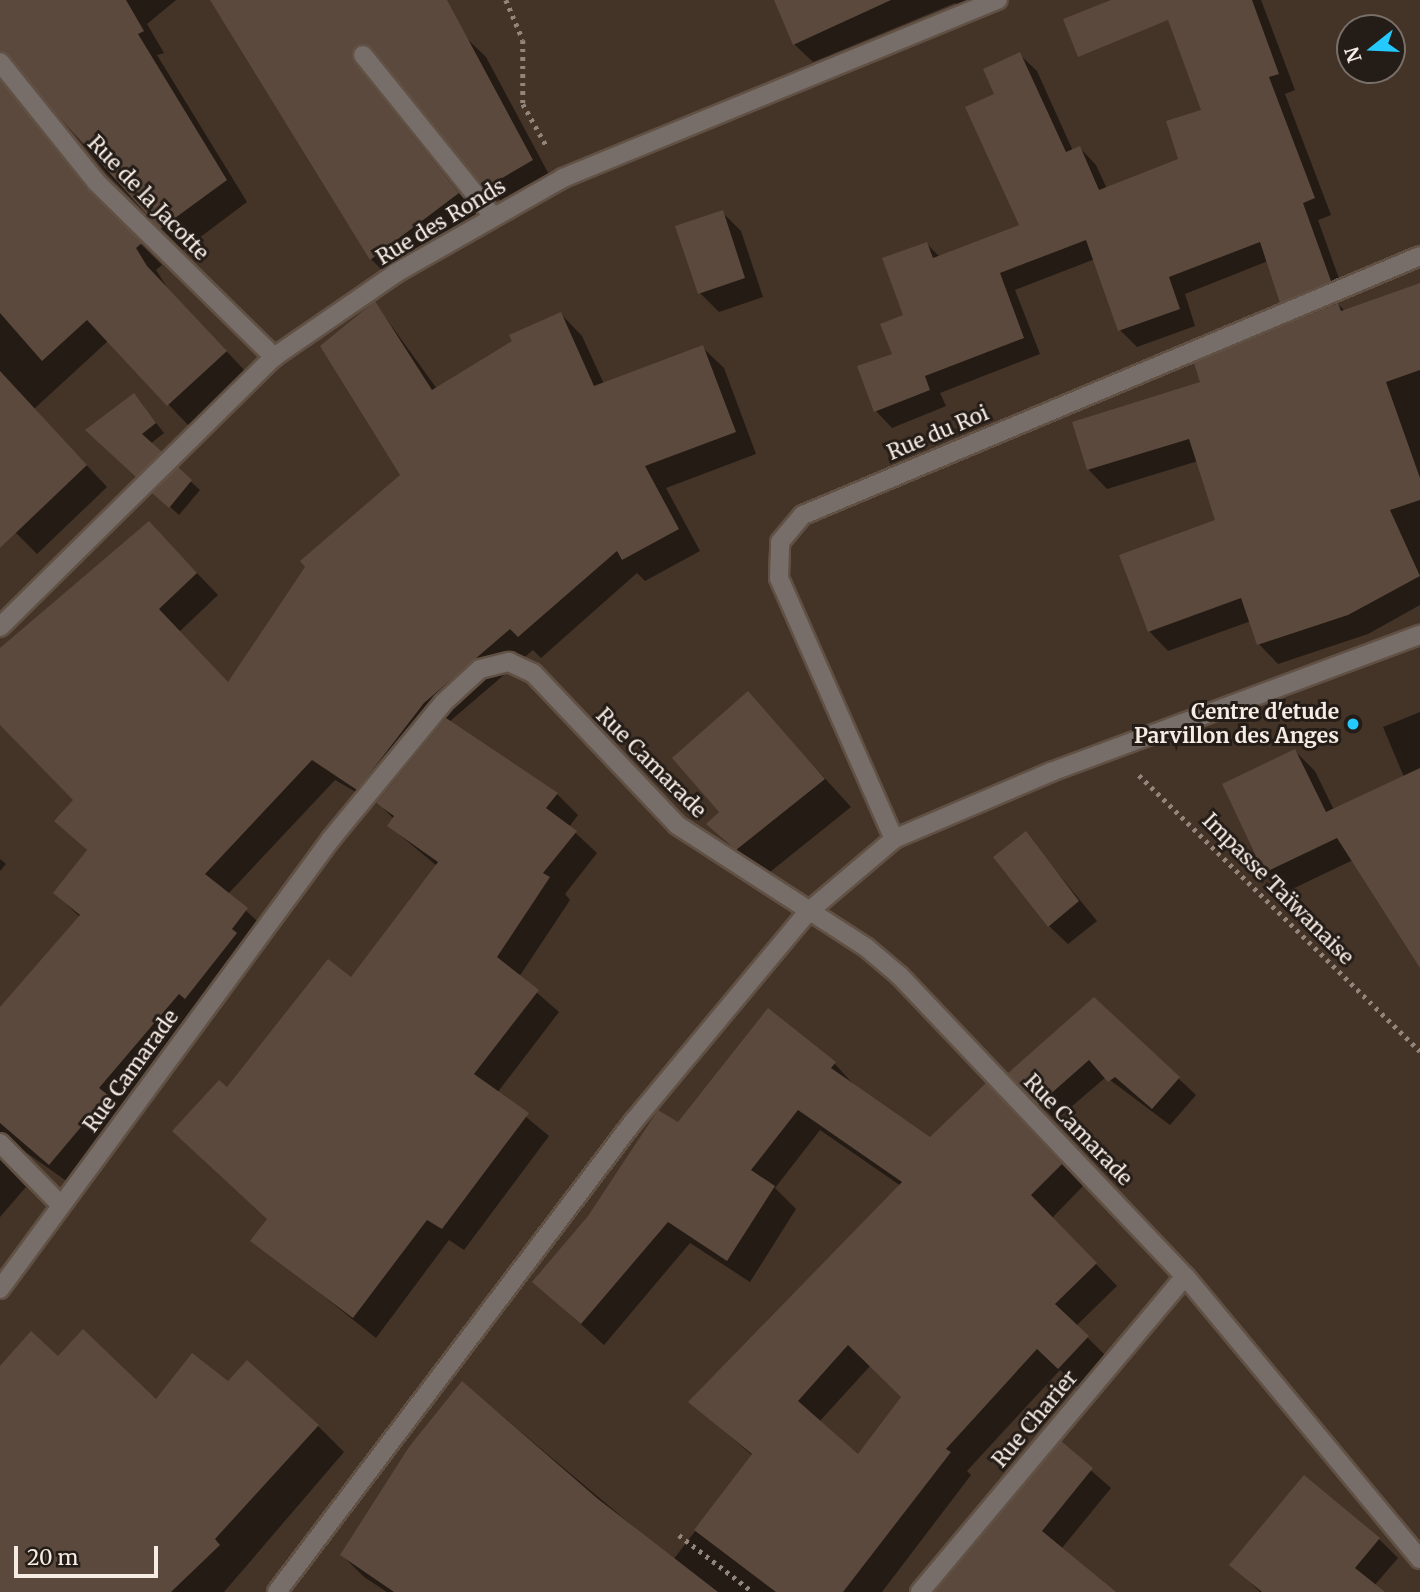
<!DOCTYPE html>
<meta charset="utf-8">
<style>
body{margin:0}
#map{position:relative;width:1420px;height:1592px;overflow:hidden;background:#443327;font-family:Merriweather,serif}
div>[style]{position:absolute}
.shadow>*{inset:0;background:#0007}
.building>*{inset:0;background:#5b493d}
.path>*{height:4.5px;margin-top:-2.25px;transform-origin:0;background:repeating-linear-gradient(90deg,#93857b 0 3.5px,transparent 0 8.5px)}
.roads{filter:drop-shadow(2px 0 #615145) drop-shadow(-2px 0 #615145) drop-shadow(0 2px #615145) drop-shadow(0 -2px #615145)}
.lane>*{height:18px;margin:-9px;padding:0 9px;transform-origin:9px;border-radius:9px;background:#776e69}
.street>*{height:18px;margin:-9px;padding:0 9px;transform-origin:9px;border-radius:9px;background:#776e69}
.dots>*{width:19px;height:19px;translate:-50% -50%;box-sizing:border-box;border:4px solid #241c17;border-radius:50%}
span{translate:-50% -50%;white-space:nowrap;text-align:center;line-height:1.15;-webkit-text-stroke:6px #241c17;paint-order:stroke}
.street-label{font-size:21px;color:#f7ece4}
.poi-label{font-size:21px;color:#f7ece4;font-weight:700}
.right{translate:-100% -50%;text-align:right}
.north{position:absolute;left:1336px;top:14px;width:70px;height:70px;box-sizing:border-box;background:#241c17;border:2px solid #786f69;border-radius:50%;rotate:252deg;font-size:19px;font-weight:700;line-height:28px;text-align:center;color:#f7ece4}
.north::after{content:'';display:block;margin:auto;width:24px;height:32px;background:#24c9fe;clip-path:polygon(50% 0,100% 100%,50% 72%,0 100%)}
.scale{position:absolute;left:14px;top:1546px;width:144px;height:32px;box-sizing:border-box;border:4px solid #f7ece4;border-top:0;padding-left:9px;font-size:21px;line-height:24px;white-space:nowrap;color:#f7ece4;-webkit-text-stroke:5px #241c17;paint-order:stroke}
</style>
<div id="map">
<div class="shadow">
<div style="clip-path:polygon(0 0,176px 0,147px 24px,164px 53px,157px 55px,247px 202px,183px 250px,106px 173px,27px 75px,15px 73px,9px 87px,107px 211px,162px 265px,156px 270px,168px 289px,247px 373px,189px 426px,108px 341px,34px 409px,107px 487px,37px 554px,11px 528px,0 537px)"></div>
<div style="clip-path:polygon(213px 0,427px 0,486px 57px,552px 180px,506px 207px,389px 67px,376px 65px,374px 84px,478px 214px,391px 279px,371px 259px)"></div>
<div style="clip-path:polygon(776px 0,979px 0,960px 8px,955px 3px,813px 62px,794px 44px)"></div>
<div style="clip-path:polygon(1163px 0,1261px 0,1295px 90px,1285px 94px,1331px 215px,1318px 220px,1346px 298px,1336px 302px,1345px 311px,1420px 285px,1420px 605px,1368px 634px,1278px 664px,1259px 644px,1251px 621px,1168px 651px,1149px 631px,1217px 521px,1198px 461px,1107px 489px,1088px 469px,1202px 383px,1300px 321px,1281px 302px,1268px 261px,1185px 294px,1195px 326px,1137px 347px,1120px 330px,1095px 259px,1015px 290px,1040px 354px,940px 393px,946px 406px,892px 428px,876px 411px,927px 244px,940px 257px,1021px 226px,996px 95px,1020px 55px,1037px 71px,1073px 151px,1080px 148px,1096px 165px,1107px 189px,1180px 160px,1203px 111px)"></div>
<div style="clip-path:polygon(722px 212px,741px 231px,763px 297px,719px 312px,700px 293px)"></div>
<div style="clip-path:polygon(375px 303px,437px 389px,561px 314px,582px 336px,604px 384px,702px 347px,724px 368px,756px 454px,666px 488px,700px 551px,645px 581px,637px 573px,541px 658px,533px 650px,449px 722px,557px 794px,578px 815px,569px 827px,597px 853px,565px 894px,570px 900px,519px 977px,559px 1012px,497px 1093px,549px 1136px,464px 1250px,449px 1240px,376px 1338px,253px 1240px,268px 1220px,227px 1090px,351px 980px,437px 866px,389px 826px,394px 819px,382px 807px,335px 780px,228px 894px,268px 931px,253px 951px,258px 956px,208px 1020px,202px 1015px,120px 1110px,128px 1118px,72px 1185px,27px 1153px,13px 1157px,10px 1170px,26px 1187px,0 1217px,0 1010px,80px 917px,55px 893px,88px 851px,56px 821px,76px 800px,0 722px,0 651px,170px 545px,218px 595px,179px 632px,229px 684px,402px 476px)"></div>
<div style="clip-path:polygon(134px 395px,164px 433px,150px 444px,169px 462px,146px 485px,96px 439px)"></div>
<div style="clip-path:polygon(178px 470px,200px 490px,179px 515px,155px 493px)"></div>
<div style="clip-path:polygon(748px 694px,851px 807px,765px 876px,709px 824px,722px 812px)"></div>
<div style="clip-path:polygon(1420px 712px,1420px 954px,1353px 860px,1286px 892px,1266px 872px,1295px 751px,1315px 771px,1334px 810px,1404px 777px,1383px 727px)"></div>
<div style="clip-path:polygon(1026px 834px,1097px 921px,1068px 944px,1049px 926px)"></div>
<div style="clip-path:polygon(0 859px,6px 864px,0 871px)"></div>
<div style="clip-path:polygon(1094px 999px,1196px 1095px,1170px 1125px,1106px 1077px,1056px 1120px,1039px 1103px)"></div>
<div style="clip-path:polygon(evenodd,834px 1063px,855px 1086px,930px 1139px,1007px 1107px,1083px 1186px,1052px 1218px,1117px 1286px,1076px 1326px,1109px 1359px,1080px 1389px,1060px 1370px,967px 1471px,971px 1475px,882px 1592px,387px 1592px,364px 1577px,342px 1555px,463px 1383px,673px 1560px,753px 1456px,690px 1402px,901px 1186px,820px 1130px,775px 1188px,796px 1209px,750px 1282px,690px 1243px,604px 1345px,534px 1282px,678px 1125px,834px 1063px,871px 1365px,903px 1397px,858px 1456px,819px 1422px,871px 1365px)"></div>
<div style="clip-path:polygon(58px 1358px,156px 1401px,229px 1383px,318px 1426px,344px 1452px,224px 1592px,0 1592px,0 1368px)"></div>
<div style="clip-path:polygon(1061px 1444px,1111px 1488px,1062px 1548px,1115px 1592px,934px 1592px)"></div>
<div style="clip-path:polygon(1379px 1539px,1398px 1558px,1374px 1586px,1382px 1592px,1260px 1592px,1232px 1565px)"></div>
</div>
<div class="building">
<div style="clip-path:polygon(0 0,126px 0,144px 31px,138px 34px,227px 180px,160px 229px,0 51px)"></div>
<div style="clip-path:polygon(210px 0,447px 0,533px 160px,485px 188px,372px 48px,356px 46px,354px 62px,459px 193px,370px 260px)"></div>
<div style="clip-path:polygon(774px 0,891px 0,793px 45px)"></div>
<div style="clip-path:polygon(1111px 0,1252px 0,1279px 74px,1269px 77px,1315px 198px,1303px 203px,1331px 281px,1280px 303px,1260px 242px,1169px 277px,1180px 309px,1118px 331px,1086px 240px,1000px 273px,1024px 338px,925px 376px,930px 390px,874px 412px,857px 366px,892px 354px,880px 324px,903px 315px,882px 258px,927px 242px,933px 258px,1019px 225px,965px 107px,994px 94px,983px 69px,1020px 52px,1066px 152px,1080px 146px,1099px 190px,1178px 159px,1166px 121px,1201px 110px,1168px 20px,1078px 57px,1063px 19px)"></div>
<div style="clip-path:polygon(0 80px,87px 189px,142px 243px,136px 248px,147px 266px,227px 351px,167px 406px,87px 320px,42px 361px,0 313px)"></div>
<div style="clip-path:polygon(723px 210px,745px 278px,698px 294px,675px 226px)"></div>
<div style="clip-path:polygon(1420px 283px,1420px 370px,1386px 382px,1420px 478px,1420px 500px,1390px 510px,1420px 576px,1348px 615px,1257px 645px,1241px 598px,1148px 632px,1119px 555px,1215px 520px,1189px 439px,1087px 470px,1072px 422px,1200px 382px,1194px 363px,1338px 303px,1341px 311px)"></div>
<div style="clip-path:polygon(375px 301px,432px 390px,512px 341px,509px 335px,561px 312px,594px 386px,703px 345px,736px 432px,645px 466px,679px 529px,622px 560px,617px 551px,518px 637px,510px 629px,424px 703px,357px 790px,312px 760px,205px 874px,248px 908px,232px 929px,237px 933px,185px 999px,179px 994px,99px 1088px,108px 1095px,49px 1165px,0 1123px,0 1007px,80px 915px,53px 893px,87px 850px,54px 821px,73px 800px,0 725px,0 648px,149px 521px,197px 573px,159px 609px,228px 682px,305px 567px,300px 561px,400px 475px,320px 346px)"></div>
<div style="clip-path:polygon(0 371px,87px 465px,0 548px)"></div>
<div style="clip-path:polygon(134px 393px,156px 423px,142px 434px,162px 452px,136px 477px,85px 430px)"></div>
<div style="clip-path:polygon(178px 467px,192px 480px,169px 508px,152px 493px)"></div>
<div style="clip-path:polygon(748px 691px,825px 779px,736px 850px,706px 824px,719px 812px,672px 758px)"></div>
<div style="clip-path:polygon(446px 718px,558px 793px,546px 808px,577px 831px,543px 873px,550px 877px,497px 957px,539px 990px,474px 1074px,529px 1113px,442px 1229px,427px 1220px,353px 1318px,250px 1241px,267px 1219px,172px 1131px,219px 1080px,227px 1087px,328px 959px,351px 977px,438px 862px,387px 826px,394px 816px,376px 803px)"></div>
<div style="clip-path:polygon(1295px 749px,1326px 812px,1420px 768px,1420px 968px,1337px 838px,1264px 873px,1222px 784px)"></div>
<div style="clip-path:polygon(1026px 831px,1079px 901px,1048px 927px,993px 857px)"></div>
<div style="clip-path:polygon(1094px 997px,1180px 1077px,1152px 1109px,1115px 1077px,1108px 1082px,1089px 1060px,1038px 1105px,1008px 1073px)"></div>
<div style="clip-path:polygon(evenodd,768px 1008px,836px 1062px,831px 1068px,930px 1137px,986px 1083px,1062px 1164px,1031px 1195px,1097px 1263px,1055px 1304px,1089px 1336px,1058px 1369px,1037px 1349px,946px 1449px,951px 1452px,843px 1592px,776px 1592px,694px 1530px,752px 1454px,688px 1402px,902px 1182px,798px 1110px,751px 1170px,775px 1186px,727px 1261px,668px 1222px,581px 1324px,532px 1282px,588px 1216px,658px 1110px,678px 1122px,768px 1008px,848px 1345px,901px 1397px,858px 1454px,798px 1401px,848px 1345px)"></div>
<div style="clip-path:polygon(83px 1329px,156px 1399px,192px 1353px,228px 1381px,247px 1360px,319px 1425px,215px 1539px,220px 1545px,171px 1592px,0 1592px,0 1366px,31px 1331px,58px 1356px)"></div>
<div style="clip-path:polygon(462px 1381px,598px 1499px,718px 1592px,394px 1592px,340px 1555px,409px 1447px)"></div>
<div style="clip-path:polygon(1061px 1441px,1093px 1468px,1042px 1531px,1116px 1592px,935px 1592px)"></div>
<div style="clip-path:polygon(1304px 1475px,1380px 1538px,1355px 1568px,1385px 1592px,1262px 1592px,1229px 1565px)"></div>
</div>
<div class="path">
<div style="left:506px;top:0;width:43px;rotate:67deg"></div>
<div style="left:523px;top:40px;width:64px;rotate:90deg"></div>
<div style="left:523px;top:104px;width:49px;rotate:60.8deg"></div>
<div style="left:1139px;top:775px;width:394px;rotate:44.5deg"></div>
<div style="left:679px;top:1535px;width:93px;rotate:37.6deg"></div>
</div>
<div class="roads">
<div class="lane">
<div style="left:363px;top:55px;width:207px;rotate:51.1deg"></div>
</div>
<div class="street">
<div style="left:0;top:62px;width:154px;rotate:51.3deg"></div>
<div style="left:96px;top:182px;width:250px;rotate:44.5deg"></div>
<div style="left:0;top:627px;width:385px;rotate:-44.6deg"></div>
<div style="left:274px;top:357px;width:148px;rotate:-34.5deg"></div>
<div style="left:396px;top:273px;width:192px;rotate:-29.6deg"></div>
<div style="left:563px;top:178px;width:470px;rotate:-22.3deg"></div>
<div style="left:894px;top:839px;width:285px;rotate:-113.8deg"></div>
<div style="left:779px;top:578px;width:36px;rotate:-88deg"></div>
<div style="left:780px;top:542px;width:35px;rotate:-50deg"></div>
<div style="left:803px;top:515px;width:669px;rotate:-22.77deg"></div>
<div style="left:0;top:1143px;width:86px;rotate:45.5deg"></div>
<div style="left:0;top:1289px;width:559px;rotate:-53.66deg"></div>
<div style="left:331px;top:839px;width:176px;rotate:-50.5deg"></div>
<div style="left:443px;top:703px;width:50px;rotate:-42.6deg"></div>
<div style="left:480px;top:669px;width:30px;rotate:-14deg"></div>
<div style="left:509px;top:662px;width:26px;rotate:25deg"></div>
<div style="left:533px;top:673px;width:209px;rotate:46.5deg"></div>
<div style="left:677px;top:825px;width:226px;rotate:32.9deg"></div>
<div style="left:867px;top:948px;width:43px;rotate:40.3deg"></div>
<div style="left:900px;top:976px;width:414px;rotate:46.5deg"></div>
<div style="left:1185px;top:1276px;width:368px;rotate:50.3deg"></div>
<div style="left:277px;top:1592px;width:590px;rotate:-52.86deg"></div>
<div style="left:633px;top:1122px;width:273px;rotate:-50.2deg"></div>
<div style="left:808px;top:912px;width:113px;rotate:-40.3deg"></div>
<div style="left:894px;top:839px;width:171px;rotate:-23.1deg"></div>
<div style="left:1051px;top:772px;width:394px;rotate:-20.4deg"></div>
<div style="left:920px;top:1592px;width:412px;rotate:-50deg"></div>
</div>
</div>
<div class="dots">
<div style="left:1353px;top:724px;background:#24c9fe"></div>
</div>
<div class="street-label">
<span style="left:148px;top:198px;rotate:46deg">Rue de la Jacotte</span>
<span style="left:441px;top:222px;rotate:-31deg">Rue des Ronds</span>
<span style="left:938px;top:433px;rotate:-23deg">Rue du Roi</span>
<span style="left:651px;top:763px;rotate:45deg">Rue Camarade</span>
<span style="left:1278px;top:889px;rotate:45deg">Impasse Taïwanaise</span>
<span style="left:131px;top:1071px;rotate:-54deg">Rue Camarade</span>
<span style="left:1078px;top:1130px;rotate:46deg">Rue Camarade</span>
<span style="left:1035px;top:1419px;rotate:-50deg">Rue Charier</span>
</div>
<div class="poi-label">
<span class="right" style="left:1339px;top:724px">Centre d'etude<br>Parvillon des Anges</span>
</div>
<div class="north">N</div>
<div class="scale">20 m</div>
</div>
